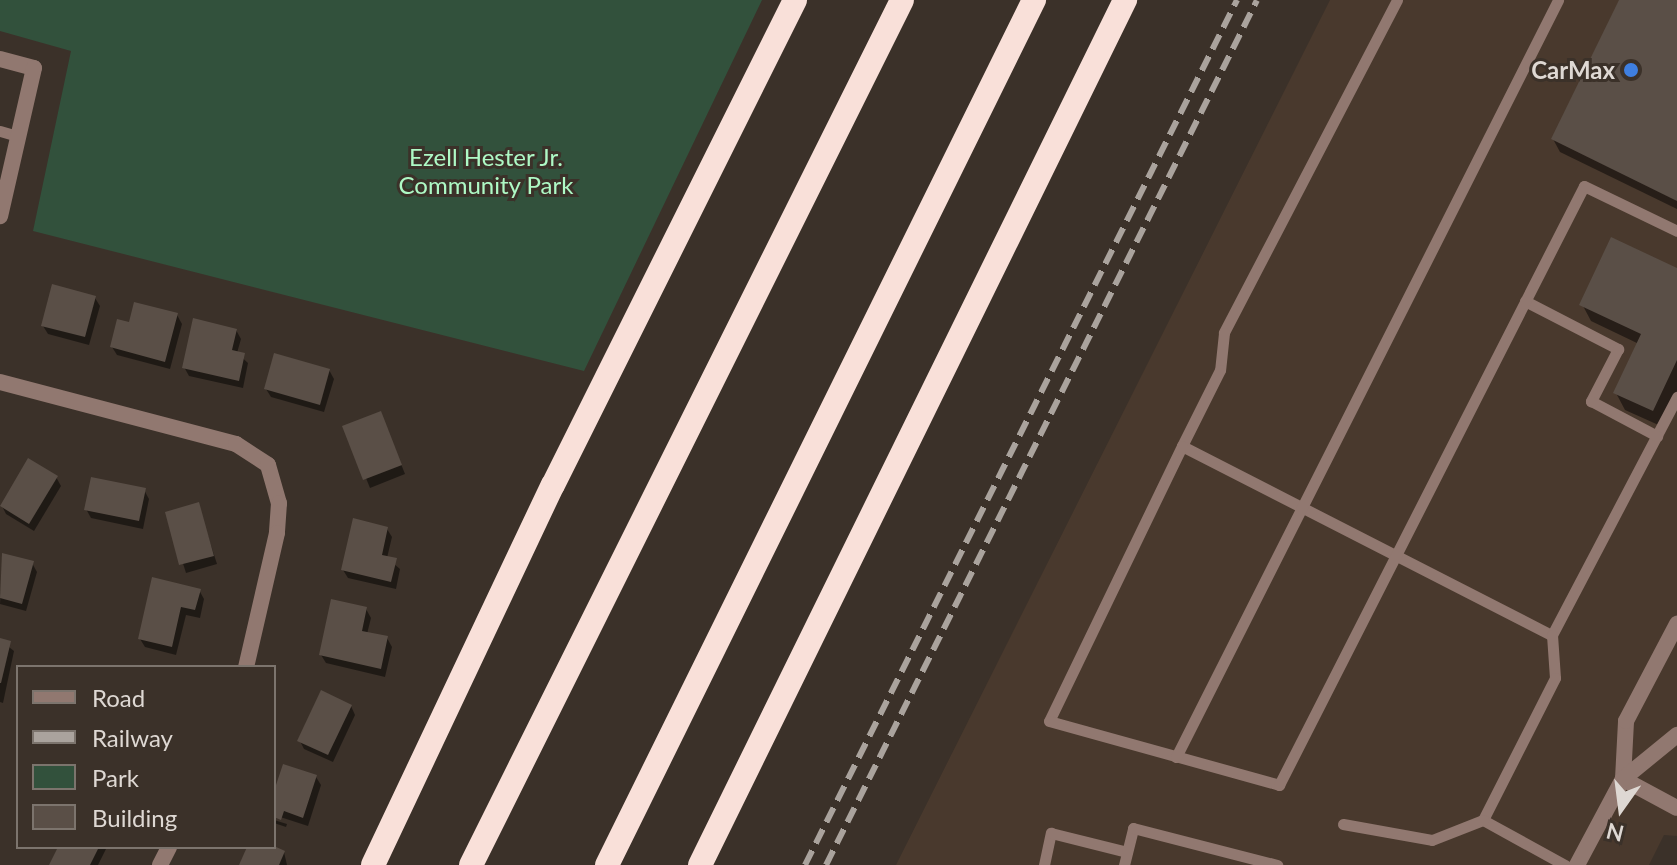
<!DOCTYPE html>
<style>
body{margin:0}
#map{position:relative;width:1677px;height:865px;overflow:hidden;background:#3b3129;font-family:Lato,sans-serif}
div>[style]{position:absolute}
.built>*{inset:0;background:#49392d}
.green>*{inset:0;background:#32513c}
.shadow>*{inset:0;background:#0007}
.building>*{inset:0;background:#5a4f47}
.service>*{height:11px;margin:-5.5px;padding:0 5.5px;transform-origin:5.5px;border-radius:5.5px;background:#917870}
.minor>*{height:16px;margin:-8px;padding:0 8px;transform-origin:8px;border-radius:8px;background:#917870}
.tertiary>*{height:16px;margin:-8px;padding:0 8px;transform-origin:8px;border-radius:8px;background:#917870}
.motorway>*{height:24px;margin:-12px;padding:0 12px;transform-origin:12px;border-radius:12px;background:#f9e0d9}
.rail>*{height:6px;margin-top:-3px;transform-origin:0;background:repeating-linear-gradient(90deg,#aaa39d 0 16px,transparent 0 24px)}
.dots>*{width:22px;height:22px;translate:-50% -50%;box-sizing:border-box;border:4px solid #3b3129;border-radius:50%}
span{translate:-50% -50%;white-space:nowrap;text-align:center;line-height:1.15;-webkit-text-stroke:6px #3b3129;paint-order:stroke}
.poi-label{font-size:24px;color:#ded8d3;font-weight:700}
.right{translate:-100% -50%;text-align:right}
.park-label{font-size:24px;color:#aef9c5}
.legend{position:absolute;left:16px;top:665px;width:260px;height:184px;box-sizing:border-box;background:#3b3129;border:2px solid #7c746d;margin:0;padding:10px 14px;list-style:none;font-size:24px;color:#ded8d3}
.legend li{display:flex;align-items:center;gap:16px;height:40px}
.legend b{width:40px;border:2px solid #7c746d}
.north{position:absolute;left:1581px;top:769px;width:80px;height:80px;-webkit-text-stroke:6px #3b3129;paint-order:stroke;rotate:194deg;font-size:22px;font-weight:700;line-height:32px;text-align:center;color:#ded8d3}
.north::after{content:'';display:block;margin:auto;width:28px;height:36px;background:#ded8d3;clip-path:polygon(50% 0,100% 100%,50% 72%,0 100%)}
</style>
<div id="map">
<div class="built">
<div style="clip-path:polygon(1330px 0,1677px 0,1677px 836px,1664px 835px,1649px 865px,896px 865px)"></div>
</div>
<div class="green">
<div style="clip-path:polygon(0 0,762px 0,584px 371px,33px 231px,71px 51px,0 31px)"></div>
</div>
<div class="shadow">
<div style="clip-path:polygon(1621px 0,1677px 0,1677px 209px,1560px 152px,1553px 139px)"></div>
<div style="clip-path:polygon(1677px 271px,1677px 397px,1663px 427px,1625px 410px,1616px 393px,1639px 344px,1591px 321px,1582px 304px)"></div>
<div style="clip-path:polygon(95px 298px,100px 306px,89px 345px,48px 334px,43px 326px)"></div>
<div style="clip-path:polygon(177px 315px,182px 324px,170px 369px,117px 355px,112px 347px,130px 324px)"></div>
<div style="clip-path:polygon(236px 330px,241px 339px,237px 353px,248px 363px,243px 388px,189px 376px,184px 367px)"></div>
<div style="clip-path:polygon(329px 370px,334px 379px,324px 412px,271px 397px,266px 389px)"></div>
<div style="clip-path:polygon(381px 414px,405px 474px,370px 488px,345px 427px)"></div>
<div style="clip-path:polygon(56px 477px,61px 486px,34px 531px,6px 514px,2px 506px)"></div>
<div style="clip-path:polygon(144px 490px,149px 499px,143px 529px,91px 518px,86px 509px)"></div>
<div style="clip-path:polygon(198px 505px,217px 564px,186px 573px,167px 513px)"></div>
<div style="clip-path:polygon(387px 529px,392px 537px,387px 558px,400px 569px,396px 589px,348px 578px,343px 570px)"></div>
<div style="clip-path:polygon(3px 555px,32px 563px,37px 572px,26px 611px,0 604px)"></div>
<div style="clip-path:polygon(199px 590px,204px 599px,200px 618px,186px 615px,176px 655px,145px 647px,140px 639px)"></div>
<div style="clip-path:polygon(366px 609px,371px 618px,367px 634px,387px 638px,392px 647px,385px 677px,326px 663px,321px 655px)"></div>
<div style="clip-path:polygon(0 640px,14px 651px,3px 703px,0 702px)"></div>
<div style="clip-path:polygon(351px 706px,355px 715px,333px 762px,304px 749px,300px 741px)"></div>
<div style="clip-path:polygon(316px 777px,321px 785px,308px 826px,274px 815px,274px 798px)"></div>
<div style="clip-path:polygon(274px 820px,287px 824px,286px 827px,274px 823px)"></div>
<div style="clip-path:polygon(60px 847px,107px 847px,98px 865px,51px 865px)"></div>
<div style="clip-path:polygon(284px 852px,287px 865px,241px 865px)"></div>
</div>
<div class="building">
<div style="clip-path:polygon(1619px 0,1677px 0,1677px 201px,1551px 139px)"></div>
<div style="clip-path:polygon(1611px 237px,1677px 268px,1677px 360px,1653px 411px,1613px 393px,1641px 334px,1579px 305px)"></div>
<div style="clip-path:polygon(52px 284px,96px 296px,85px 337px,41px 326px)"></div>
<div style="clip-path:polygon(134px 302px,178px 313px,165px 362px,110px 347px,117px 319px,129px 322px)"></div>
<div style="clip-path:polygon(193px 318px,237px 329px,232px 350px,245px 353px,239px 381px,182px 368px)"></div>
<div style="clip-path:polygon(274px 353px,330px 369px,320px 405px,264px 389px)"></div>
<div style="clip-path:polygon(381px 411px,402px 465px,363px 480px,342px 426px)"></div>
<div style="clip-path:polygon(28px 458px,58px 476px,29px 524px,0 506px)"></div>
<div style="clip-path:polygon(91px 477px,146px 488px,139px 521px,84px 510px)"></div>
<div style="clip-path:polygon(199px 502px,214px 556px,179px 565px,165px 512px)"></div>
<div style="clip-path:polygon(353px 518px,388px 527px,382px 555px,397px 558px,391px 582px,341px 570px)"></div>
<div style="clip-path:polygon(2px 553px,34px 561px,22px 604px,0 598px)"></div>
<div style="clip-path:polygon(152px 577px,201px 589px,195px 610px,181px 607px,172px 647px,138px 639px)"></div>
<div style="clip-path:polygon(331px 599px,367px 607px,362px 631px,388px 636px,381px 669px,319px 655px)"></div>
<div style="clip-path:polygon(0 638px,11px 641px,1px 683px,0 683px)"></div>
<div style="clip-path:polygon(321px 690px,352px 705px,328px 755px,297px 741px)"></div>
<div style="clip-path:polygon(283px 764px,317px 775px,303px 818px,284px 811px,281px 820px,274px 817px,274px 791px)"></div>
<div style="clip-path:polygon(274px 846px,285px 851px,279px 865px,239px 865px,247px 847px)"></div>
<div style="clip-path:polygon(58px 847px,99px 847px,90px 865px,49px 865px)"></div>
</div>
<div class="service">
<div style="left:1397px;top:0;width:375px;rotate:117.5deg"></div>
<div style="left:1224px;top:333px;width:37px;rotate:96deg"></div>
<div style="left:1220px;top:370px;width:85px;rotate:116.6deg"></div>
<div style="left:1182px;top:446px;width:415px;rotate:27.1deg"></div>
<div style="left:1552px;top:635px;width:269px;rotate:-62.3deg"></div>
<div style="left:0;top:131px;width:18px;rotate:16deg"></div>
<div style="left:1525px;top:301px;width:105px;rotate:27.3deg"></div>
<div style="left:1618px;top:349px;width:59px;rotate:117.4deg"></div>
<div style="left:1591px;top:401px;width:75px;rotate:27.9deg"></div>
<div style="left:1182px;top:446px;width:305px;rotate:115.8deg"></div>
<div style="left:1049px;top:721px;width:239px;rotate:15.5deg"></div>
<div style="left:1279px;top:785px;width:672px;rotate:-63.02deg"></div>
<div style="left:1584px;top:186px;width:103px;rotate:25.8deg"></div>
<div style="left:1552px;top:635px;width:43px;rotate:86deg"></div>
<div style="left:1555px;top:678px;width:159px;rotate:116.9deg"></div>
<div style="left:1483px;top:820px;width:94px;rotate:28.8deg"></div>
<div style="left:1176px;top:757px;width:848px;rotate:-63.22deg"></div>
<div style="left:1343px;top:824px;width:90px;rotate:10.2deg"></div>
<div style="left:1432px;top:840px;width:55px;rotate:-21.4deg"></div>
<div style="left:1044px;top:865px;width:33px;rotate:-78deg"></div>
<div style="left:1051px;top:833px;width:78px;rotate:14deg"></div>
<div style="left:1124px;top:865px;width:38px;rotate:-76deg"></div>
<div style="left:1133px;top:828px;width:149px;rotate:14.4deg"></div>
</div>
<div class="minor">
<div style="left:0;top:59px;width:35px;rotate:15deg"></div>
<div style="left:34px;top:68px;width:152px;rotate:102.9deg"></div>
<div style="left:0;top:382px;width:244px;rotate:14.7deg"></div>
<div style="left:236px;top:444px;width:38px;rotate:33deg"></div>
<div style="left:268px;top:465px;width:40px;rotate:74deg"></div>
<div style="left:279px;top:503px;width:30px;rotate:94deg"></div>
<div style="left:277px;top:533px;width:138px;rotate:103deg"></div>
<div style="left:1623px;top:779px;width:61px;rotate:28.2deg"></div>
<div style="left:160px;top:865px;width:20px;rotate:-63deg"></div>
</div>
<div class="tertiary">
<div style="left:1623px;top:779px;width:58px;rotate:-87deg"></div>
<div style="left:1626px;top:721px;width:110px;rotate:-62.3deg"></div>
<div style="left:1577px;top:865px;width:98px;rotate:-61.9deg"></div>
<div style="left:1623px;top:779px;width:70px;rotate:-39.2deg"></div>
</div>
<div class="motorway">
<div style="left:373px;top:865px;width:420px;rotate:-64.7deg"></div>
<div style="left:553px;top:485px;width:542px;rotate:-63.48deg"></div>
<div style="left:471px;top:865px;width:966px;rotate:-63.51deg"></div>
<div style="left:607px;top:865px;width:965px;rotate:-63.73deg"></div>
<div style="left:700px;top:865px;width:964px;rotate:-63.83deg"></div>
</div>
<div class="rail">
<div style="left:805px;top:865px;width:967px;rotate:-63.46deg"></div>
<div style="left:826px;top:865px;width:966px;rotate:-63.51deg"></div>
</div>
<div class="dots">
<div style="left:1631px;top:70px;background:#3f7fe0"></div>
</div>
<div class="poi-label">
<span class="right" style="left:1615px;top:70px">CarMax</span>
</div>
<div class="park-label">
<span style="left:486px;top:171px">Ezell Hester Jr.<br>Community Park</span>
</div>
<ul class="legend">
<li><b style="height:10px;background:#917870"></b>Road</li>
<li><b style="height:10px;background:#aaa39d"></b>Railway</li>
<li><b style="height:22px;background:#32513c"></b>Park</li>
<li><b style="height:22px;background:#5a4f47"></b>Building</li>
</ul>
<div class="north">N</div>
</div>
